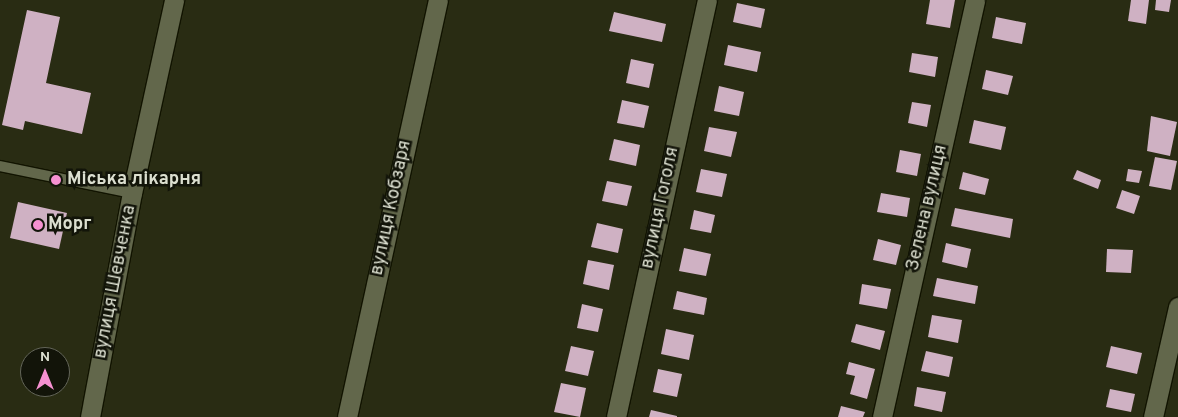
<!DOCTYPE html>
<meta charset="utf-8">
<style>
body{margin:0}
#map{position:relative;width:1178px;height:417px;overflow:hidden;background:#292c13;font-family:Overpass,sans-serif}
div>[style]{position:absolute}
.building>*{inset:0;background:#cfb1c3}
.roads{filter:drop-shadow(1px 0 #121400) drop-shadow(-1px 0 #121400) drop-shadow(0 1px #121400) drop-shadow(0 -1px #121400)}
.lane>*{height:10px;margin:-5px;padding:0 5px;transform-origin:5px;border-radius:5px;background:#62674b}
.street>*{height:19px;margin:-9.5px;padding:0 9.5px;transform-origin:9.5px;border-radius:9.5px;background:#62674b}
.dots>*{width:14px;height:14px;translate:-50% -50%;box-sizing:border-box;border:2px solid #121409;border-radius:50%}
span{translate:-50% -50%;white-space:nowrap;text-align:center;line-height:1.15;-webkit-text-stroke:5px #121409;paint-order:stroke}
.poi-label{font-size:18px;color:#dcdfd0;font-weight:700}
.left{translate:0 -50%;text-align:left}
.street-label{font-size:18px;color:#dcdfd0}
.north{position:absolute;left:20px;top:347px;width:50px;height:50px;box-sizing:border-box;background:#121409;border:1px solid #636559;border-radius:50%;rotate:0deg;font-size:14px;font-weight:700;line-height:20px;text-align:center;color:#dcdfd0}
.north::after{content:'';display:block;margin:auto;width:18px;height:22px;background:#f590d1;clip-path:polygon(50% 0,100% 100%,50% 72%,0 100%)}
</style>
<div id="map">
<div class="building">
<div style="clip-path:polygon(930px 0,955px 0,950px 28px,926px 24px)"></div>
<div style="clip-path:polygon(1131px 0,1149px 0,1146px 24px,1128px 21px)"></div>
<div style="clip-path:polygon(1156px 0,1171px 0,1169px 12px,1155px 10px)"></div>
<div style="clip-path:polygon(737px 3px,765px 9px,761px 28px,733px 22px)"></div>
<div style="clip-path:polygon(27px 10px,60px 17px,46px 83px,91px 93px,82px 134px,25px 121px,23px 130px,2px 125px)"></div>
<div style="clip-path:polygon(614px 12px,666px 24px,662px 42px,609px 31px)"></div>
<div style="clip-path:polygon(996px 17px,1026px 23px,1022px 44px,992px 38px)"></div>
<div style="clip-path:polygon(728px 45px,761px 52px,757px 72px,724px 65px)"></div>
<div style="clip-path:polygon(912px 53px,938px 57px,935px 77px,909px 72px)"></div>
<div style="clip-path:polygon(631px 59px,654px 64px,649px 88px,626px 83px)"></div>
<div style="clip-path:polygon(986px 70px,1013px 76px,1008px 95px,982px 89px)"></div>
<div style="clip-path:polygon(719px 86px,744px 92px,739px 116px,714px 111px)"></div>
<div style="clip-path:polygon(622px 100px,649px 106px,644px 128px,617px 123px)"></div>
<div style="clip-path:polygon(912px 102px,931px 105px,927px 127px,908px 123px)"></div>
<div style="clip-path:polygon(1151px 116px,1177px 122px,1170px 156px,1147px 151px)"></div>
<div style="clip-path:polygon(974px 120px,1006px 127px,1001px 150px,969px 143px)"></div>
<div style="clip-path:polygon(709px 127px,737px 132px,731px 157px,704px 151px)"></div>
<div style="clip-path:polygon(614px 139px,640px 145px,636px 166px,609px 160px)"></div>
<div style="clip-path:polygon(900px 150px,921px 154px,917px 176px,896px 172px)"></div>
<div style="clip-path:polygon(1155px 157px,1177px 161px,1171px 190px,1149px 186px)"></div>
<div style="clip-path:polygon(701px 169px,727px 174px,722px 197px,696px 192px)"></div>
<div style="clip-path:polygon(1128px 169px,1142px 171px,1139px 183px,1126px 181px)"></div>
<div style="clip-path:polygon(1077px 170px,1101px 180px,1098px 189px,1073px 179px)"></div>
<div style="clip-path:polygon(963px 172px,989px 179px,985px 195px,959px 189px)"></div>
<div style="clip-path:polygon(607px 181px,632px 186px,627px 206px,602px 201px)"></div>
<div style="clip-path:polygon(1122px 190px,1140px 196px,1134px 214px,1116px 208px)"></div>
<div style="clip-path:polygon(881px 193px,910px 198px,907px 217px,877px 212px)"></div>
<div style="clip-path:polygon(18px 202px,67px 213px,59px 249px,10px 238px)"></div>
<div style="clip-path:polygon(955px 208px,1013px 219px,1010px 238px,951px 226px)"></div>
<div style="clip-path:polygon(694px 210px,715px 215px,711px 233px,690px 229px)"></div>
<div style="clip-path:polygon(597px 223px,623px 229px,618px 253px,591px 247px)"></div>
<div style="clip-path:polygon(878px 239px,901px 245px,896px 265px,873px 260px)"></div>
<div style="clip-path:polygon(946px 243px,971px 249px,967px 268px,942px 262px)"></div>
<div style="clip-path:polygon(684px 248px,711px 254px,706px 276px,679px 271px)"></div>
<div style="clip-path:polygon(1107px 249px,1133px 250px,1131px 273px,1106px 272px)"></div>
<div style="clip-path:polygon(588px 260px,614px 265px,609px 290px,583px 284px)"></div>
<div style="clip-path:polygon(937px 278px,978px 286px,975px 304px,933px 296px)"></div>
<div style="clip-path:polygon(862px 284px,891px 289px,887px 309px,859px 304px)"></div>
<div style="clip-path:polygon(677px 291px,707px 298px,704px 315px,673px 309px)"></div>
<div style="clip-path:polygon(582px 304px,603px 309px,598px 332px,577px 328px)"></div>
<div style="clip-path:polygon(932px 315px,962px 320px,958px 343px,928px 337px)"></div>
<div style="clip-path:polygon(856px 324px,885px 331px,880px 350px,851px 342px)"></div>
<div style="clip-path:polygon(666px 329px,694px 335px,689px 360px,661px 354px)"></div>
<div style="clip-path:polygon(571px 346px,594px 351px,588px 376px,565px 371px)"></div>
<div style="clip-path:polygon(1111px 346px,1142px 353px,1137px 374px,1106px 367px)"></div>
<div style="clip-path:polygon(926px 351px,953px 357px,949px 377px,921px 371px)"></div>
<div style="clip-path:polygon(849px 362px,875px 369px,867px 399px,850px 394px,855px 376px,846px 374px)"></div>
<div style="clip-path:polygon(658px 369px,682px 374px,677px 397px,653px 392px)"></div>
<div style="clip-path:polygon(561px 383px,586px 388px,580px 417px,554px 412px)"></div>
<div style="clip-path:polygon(917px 387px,946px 392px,942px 412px,914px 406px)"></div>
<div style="clip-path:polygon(1110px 389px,1135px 394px,1131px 412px,1106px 407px)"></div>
<div style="clip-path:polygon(841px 406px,865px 412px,863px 417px,838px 417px)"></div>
<div style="clip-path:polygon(651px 410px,677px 416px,677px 417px,649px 417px)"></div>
</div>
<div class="roads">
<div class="lane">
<div style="left:0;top:166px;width:135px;rotate:11.6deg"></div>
</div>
<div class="street">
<div style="left:90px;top:417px;width:228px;rotate:-79.4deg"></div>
<div style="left:132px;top:193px;width:198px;rotate:-77.7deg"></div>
<div style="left:347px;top:417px;width:427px;rotate:-77.7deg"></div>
<div style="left:616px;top:417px;width:427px;rotate:-77.7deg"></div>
<div style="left:882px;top:417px;width:427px;rotate:-77.4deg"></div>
<div style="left:1153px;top:417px;width:113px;rotate:-77.2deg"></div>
</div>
</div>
<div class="dots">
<div style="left:56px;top:180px;background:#f590d1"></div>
<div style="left:38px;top:225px;background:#f590d1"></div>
</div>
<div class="poi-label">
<span class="left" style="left:67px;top:180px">Міська лікарня</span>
<span class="left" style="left:48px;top:225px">Морг</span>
</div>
<div class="street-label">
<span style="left:392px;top:208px;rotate:-78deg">вулиця Кобзаря</span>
<span style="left:661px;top:208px;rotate:-78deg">вулиця Гоголя</span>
<span style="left:928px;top:208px;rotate:-77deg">Зелена вулиця</span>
<span style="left:116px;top:282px;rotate:-79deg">вулиця Шевченка</span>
</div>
<div class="north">N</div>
</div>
